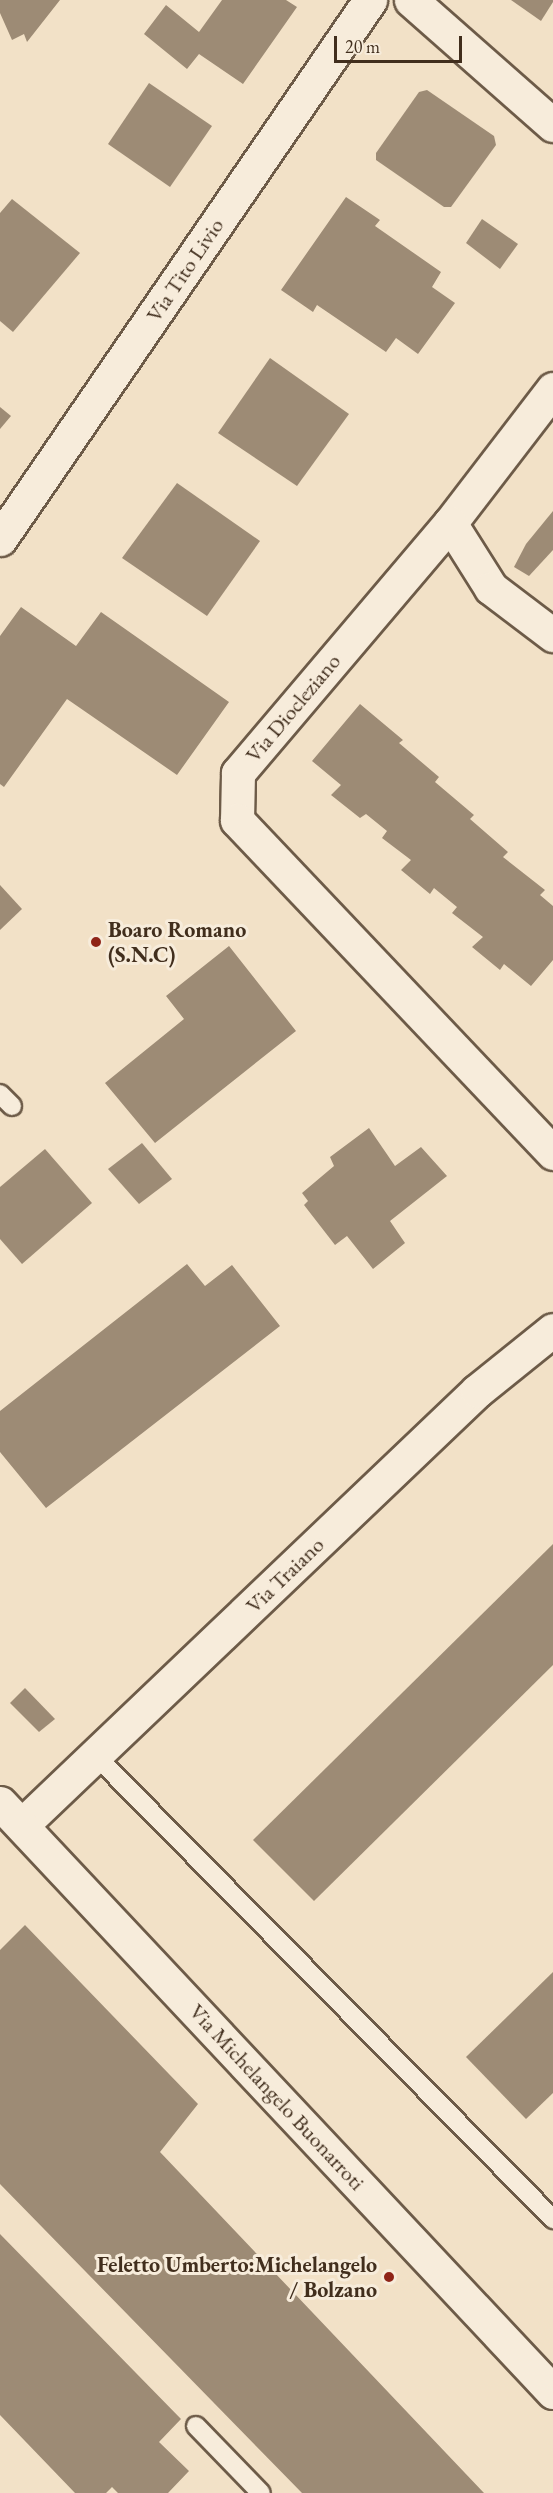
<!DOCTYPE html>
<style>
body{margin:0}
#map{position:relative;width:553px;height:2493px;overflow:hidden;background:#f2e1c7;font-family:"EB Garamond",serif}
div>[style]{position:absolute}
.building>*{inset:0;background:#9d8b75}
.roads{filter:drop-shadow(2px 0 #6d5b48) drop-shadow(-2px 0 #6d5b48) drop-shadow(0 2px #6d5b48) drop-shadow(0 -2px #6d5b48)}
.lane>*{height:18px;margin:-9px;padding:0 9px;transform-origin:9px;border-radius:9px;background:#f7ecdb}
.street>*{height:33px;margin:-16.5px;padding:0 16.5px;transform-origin:16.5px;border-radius:16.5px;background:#f7ecdb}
.secondary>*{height:33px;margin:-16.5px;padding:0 16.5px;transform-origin:16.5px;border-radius:16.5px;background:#f7ecdb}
.dots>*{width:16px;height:16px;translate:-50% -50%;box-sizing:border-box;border:3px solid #f7ecdb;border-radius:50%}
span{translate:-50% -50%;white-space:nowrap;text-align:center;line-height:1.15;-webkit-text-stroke:6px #f7ecdb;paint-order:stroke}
.street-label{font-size:22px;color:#412e1d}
.poi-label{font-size:22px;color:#412e1d;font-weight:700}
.left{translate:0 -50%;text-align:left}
.right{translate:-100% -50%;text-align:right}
.scale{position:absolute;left:334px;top:36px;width:128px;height:27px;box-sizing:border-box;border:3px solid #412e1d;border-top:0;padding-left:8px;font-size:18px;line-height:21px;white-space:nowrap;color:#412e1d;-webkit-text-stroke:4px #f7ecdb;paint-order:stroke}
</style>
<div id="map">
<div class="building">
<div style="clip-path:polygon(0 0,60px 0,27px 42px,24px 34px,12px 40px,0 13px)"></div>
<div style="clip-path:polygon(222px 0,286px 0,297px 7px,243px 84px,199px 54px,187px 69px,144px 34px,166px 5px,199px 32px)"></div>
<div style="clip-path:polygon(511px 0,553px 0,553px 2px,541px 21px)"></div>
<div style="clip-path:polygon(149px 83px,212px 126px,170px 187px,108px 144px)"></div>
<div style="clip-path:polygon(427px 90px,494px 136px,496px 145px,451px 207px,444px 207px,376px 160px,376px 153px,419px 92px)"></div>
<div style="clip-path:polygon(346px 197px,380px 220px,375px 226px,441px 272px,432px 287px,455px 303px,418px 354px,396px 338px,386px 352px,317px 305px,313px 312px,281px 290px)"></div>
<div style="clip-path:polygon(12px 199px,80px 253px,13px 332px,0 321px,0 213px)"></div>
<div style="clip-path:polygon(482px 219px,518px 244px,500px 269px,466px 243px)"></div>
<div style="clip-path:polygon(270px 358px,349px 414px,297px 486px,218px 433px)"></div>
<div style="clip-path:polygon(0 407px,11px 416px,0 429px)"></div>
<div style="clip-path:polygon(177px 483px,260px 541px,207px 616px,122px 558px)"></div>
<div style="clip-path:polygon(553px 511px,553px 550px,529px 576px,514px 567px,526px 544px)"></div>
<div style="clip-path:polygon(21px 607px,76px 646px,101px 612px,229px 702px,177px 775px,67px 699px,4px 787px,0 784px,0 636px)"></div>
<div style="clip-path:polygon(360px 704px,403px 740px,399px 743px,439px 777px,435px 782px,474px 815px,470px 819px,508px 852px,503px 857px,545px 890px,540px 895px,553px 906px,553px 960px,531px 986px,504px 964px,500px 970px,472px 947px,483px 937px,452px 913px,457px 907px,434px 888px,430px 894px,401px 870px,411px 860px,382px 838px,387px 831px,366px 814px,360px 818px,331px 795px,341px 785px,312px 761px)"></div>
<div style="clip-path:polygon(0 885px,22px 909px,0 930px)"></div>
<div style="clip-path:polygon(229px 946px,296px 1031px,155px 1143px,105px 1083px,184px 1019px,166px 996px)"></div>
<div style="clip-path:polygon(369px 1128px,395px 1166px,421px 1147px,447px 1176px,390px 1221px,405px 1243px,373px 1269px,347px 1236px,335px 1245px,304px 1205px,308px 1201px,302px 1193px,334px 1166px,330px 1157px)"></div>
<div style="clip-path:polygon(142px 1143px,172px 1179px,139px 1204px,108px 1169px)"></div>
<div style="clip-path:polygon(45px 1149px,92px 1203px,22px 1264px,0 1239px,0 1187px)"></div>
<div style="clip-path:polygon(187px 1264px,205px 1286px,232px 1265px,280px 1326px,46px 1508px,0 1452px,0 1411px)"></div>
<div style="clip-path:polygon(553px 1544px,553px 1665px,314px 1901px,253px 1840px)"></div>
<div style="clip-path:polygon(25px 1688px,55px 1719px,39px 1732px,10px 1703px)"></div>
<div style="clip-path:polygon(25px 1925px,198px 2104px,160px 2152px,484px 2493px,302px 2493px,0 2184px,0 1950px)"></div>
<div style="clip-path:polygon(553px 1972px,553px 2093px,526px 2119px,466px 2057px)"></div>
<div style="clip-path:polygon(0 2234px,181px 2419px,159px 2442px,189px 2471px,168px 2493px,118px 2493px,112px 2487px,106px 2493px,75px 2493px,0 2415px)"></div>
</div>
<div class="roads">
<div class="lane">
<div style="left:0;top:1094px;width:17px;rotate:45deg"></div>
<div style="left:96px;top:1756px;width:651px;rotate:45.37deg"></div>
<div style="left:196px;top:2426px;width:93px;rotate:45.9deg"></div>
</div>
<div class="street">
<div style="left:411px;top:0;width:189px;rotate:41.4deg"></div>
<div style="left:553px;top:389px;width:169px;rotate:127.5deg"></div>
<div style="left:450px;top:523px;width:328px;rotate:130.3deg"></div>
<div style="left:238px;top:773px;width:47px;rotate:91.2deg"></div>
<div style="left:237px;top:820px;width:459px;rotate:46.5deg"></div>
<div style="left:450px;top:523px;width:77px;rotate:57.8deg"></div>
<div style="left:491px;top:588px;width:78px;rotate:37.2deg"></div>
<div style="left:0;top:539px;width:654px;rotate:-55.53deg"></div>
<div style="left:22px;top:1825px;width:629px;rotate:-43.65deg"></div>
<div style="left:477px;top:1391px;width:97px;rotate:-38.8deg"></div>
</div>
<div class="secondary">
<div style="left:0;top:1803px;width:808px;rotate:46.81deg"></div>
</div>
</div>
<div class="dots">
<div style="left:96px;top:942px;background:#8f2418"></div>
<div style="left:389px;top:2277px;background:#8f2418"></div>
</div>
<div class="street-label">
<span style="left:185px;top:270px;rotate:-56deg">Via Tito Livio</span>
<span style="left:293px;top:708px;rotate:-50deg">Via Diocleziano</span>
<span style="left:285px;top:1575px;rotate:-44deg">Via Traiano</span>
<span style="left:277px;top:2097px;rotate:47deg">Via Michelangelo Buonarroti</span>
</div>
<div class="poi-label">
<span class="left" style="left:108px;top:942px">Boaro Romano<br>(S.N.C)</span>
<span class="right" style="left:377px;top:2277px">Feletto Umberto:Michelangelo<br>/ Bolzano</span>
</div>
<div class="scale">20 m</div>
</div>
